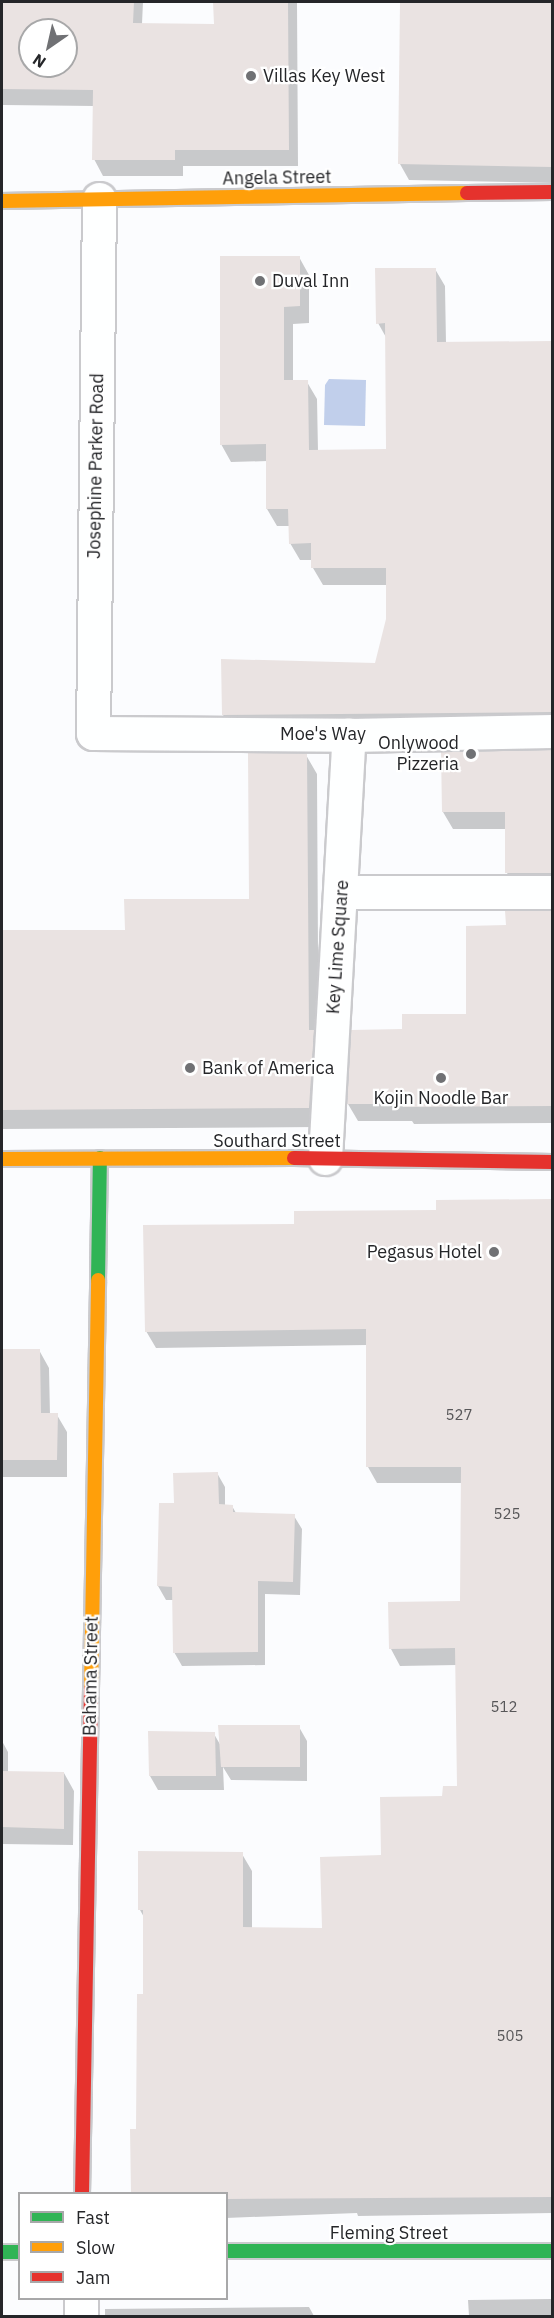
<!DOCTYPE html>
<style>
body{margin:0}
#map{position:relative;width:554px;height:2318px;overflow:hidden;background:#fbfcfe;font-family:"IBM Plex Sans",sans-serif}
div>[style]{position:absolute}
.water>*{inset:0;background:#c1cfeb}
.shadow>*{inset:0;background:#0003}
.building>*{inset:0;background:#eae3e2}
.roads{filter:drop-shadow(2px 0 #cacacd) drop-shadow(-2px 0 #cacacd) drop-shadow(0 2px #cacacd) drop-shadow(0 -2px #cacacd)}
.street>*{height:33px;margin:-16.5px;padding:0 16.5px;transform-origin:16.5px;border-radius:16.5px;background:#feffff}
.fast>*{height:14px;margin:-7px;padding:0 7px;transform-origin:7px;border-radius:7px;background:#30b455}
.slow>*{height:14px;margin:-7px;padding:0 7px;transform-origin:7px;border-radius:7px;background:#ff9f0a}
.jam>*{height:14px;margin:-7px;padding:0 7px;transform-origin:7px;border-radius:7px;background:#e5322d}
.dots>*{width:16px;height:16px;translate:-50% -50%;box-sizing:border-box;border:3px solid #fff;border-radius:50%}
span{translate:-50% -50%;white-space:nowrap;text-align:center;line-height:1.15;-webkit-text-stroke:4.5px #fff;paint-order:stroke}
.number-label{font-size:15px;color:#585759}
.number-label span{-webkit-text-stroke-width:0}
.poi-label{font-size:18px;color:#252629}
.left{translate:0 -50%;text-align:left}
.right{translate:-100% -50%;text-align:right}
.street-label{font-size:18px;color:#252629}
.frame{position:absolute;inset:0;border:3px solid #252629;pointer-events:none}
.legend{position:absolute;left:18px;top:2192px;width:210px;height:108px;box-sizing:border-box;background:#fff;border:2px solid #a8a8a9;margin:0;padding:8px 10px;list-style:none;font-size:18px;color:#252629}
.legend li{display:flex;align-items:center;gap:12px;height:30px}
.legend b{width:30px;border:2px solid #a8a8a9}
.north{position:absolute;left:18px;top:18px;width:60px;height:60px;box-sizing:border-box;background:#fff;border:2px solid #a8a8a9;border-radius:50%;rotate:214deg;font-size:16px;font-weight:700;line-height:24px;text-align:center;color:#252629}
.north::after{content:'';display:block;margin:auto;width:21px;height:27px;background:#707174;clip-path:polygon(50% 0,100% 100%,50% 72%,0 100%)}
</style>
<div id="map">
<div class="water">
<div style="clip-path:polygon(329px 379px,366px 380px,365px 426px,324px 425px,325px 385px)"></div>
</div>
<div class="shadow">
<div style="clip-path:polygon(evenodd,2px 2px,143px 2px,142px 24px,215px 25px,215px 2px,297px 2px,298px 166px,183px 166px,183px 176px,103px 176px,94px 159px,94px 106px,3px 105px,2px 2px,30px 30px,66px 30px,66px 66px,30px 66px,30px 30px)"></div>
<div style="clip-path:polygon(402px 2px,552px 2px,552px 183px,409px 180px,400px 164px)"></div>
<div style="clip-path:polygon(299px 257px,309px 275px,309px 323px,293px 324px,293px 382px,307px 382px,317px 399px,318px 451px,387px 451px,387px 339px,378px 323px,435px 269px,445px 286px,446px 343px,552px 343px,552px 729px,233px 732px,223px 715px,376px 664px,388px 619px,387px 585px,323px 585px,313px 568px,313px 560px,300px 560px,290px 543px,290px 526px,277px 526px,267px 509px,268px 461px,231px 462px,221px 444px)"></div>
<div style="clip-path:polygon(552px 751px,552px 892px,517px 890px,507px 873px,506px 829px,453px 829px,443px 812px,442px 753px)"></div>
<div style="clip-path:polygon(306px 755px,317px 774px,319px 1127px,2px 1129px,2px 932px,126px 931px,251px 900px)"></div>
<div style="clip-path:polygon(552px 910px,552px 1123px,414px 1124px,412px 1121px,358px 1121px,348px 1104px,403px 1031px,468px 1015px,507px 927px,507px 912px)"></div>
<div style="clip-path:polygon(552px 1200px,552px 2213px,358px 2216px,357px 2213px,226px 2218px,226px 2194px,133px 2194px,131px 2131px,138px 2131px,145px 1996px,145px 1919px,140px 1910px,242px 1854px,252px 1871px,252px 1929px,323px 1930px,383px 1857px,444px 1798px,459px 1788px,457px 1665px,400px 1666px,391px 1649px,462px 1603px,462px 1483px,377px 1483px,368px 1467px,368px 1345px,156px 1348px,146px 1331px,295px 1226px,437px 1212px,437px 1201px)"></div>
<div style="clip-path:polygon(2px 1350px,39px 1350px,49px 1368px,50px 1415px,57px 1415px,67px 1432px,67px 1477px,2px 1477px)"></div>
<div style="clip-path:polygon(217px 1473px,225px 1487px,225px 1506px,232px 1506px,236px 1513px,294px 1516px,302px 1529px,300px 1595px,265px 1594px,265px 1665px,182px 1666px,174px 1652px,174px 1600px,166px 1600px,158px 1586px,161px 1504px,175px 1505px)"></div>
<div style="clip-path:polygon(299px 1727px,307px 1741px,307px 1781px,231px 1780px,223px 1767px,224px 1790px,158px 1790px,150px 1776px,214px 1734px,221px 1746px)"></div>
<div style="clip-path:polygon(2px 1741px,8px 1752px,8px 1773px,64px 1773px,74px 1791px,73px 1845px,2px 1844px)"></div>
<div style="clip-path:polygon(552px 2299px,552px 2316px,469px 2316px,468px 2300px)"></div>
<div style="clip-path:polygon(309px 2307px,314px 2316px,105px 2316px,105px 2309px)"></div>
</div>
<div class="building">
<div style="clip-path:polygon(evenodd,2px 2px,134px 2px,133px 23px,214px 24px,213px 2px,288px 2px,289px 150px,175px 150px,175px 160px,92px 160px,93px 90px,2px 89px,2px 2px,30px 30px,66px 30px,66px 66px,30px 66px,30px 30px)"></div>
<div style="clip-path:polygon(400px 2px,552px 2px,552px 167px,398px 164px)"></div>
<div style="clip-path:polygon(220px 256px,300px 256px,300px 306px,284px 307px,284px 380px,308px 380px,309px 450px,386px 449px,385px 323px,376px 324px,375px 268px,436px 268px,437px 342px,552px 341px,552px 712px,222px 715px,221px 659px,375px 663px,386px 619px,386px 568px,311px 568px,311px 543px,289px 544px,288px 509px,266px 509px,266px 444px,220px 445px)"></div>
<div style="clip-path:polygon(552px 750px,552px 873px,505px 873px,505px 812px,442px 812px,441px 752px)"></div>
<div style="clip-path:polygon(248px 753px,307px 753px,309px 1030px,314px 1030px,309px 1108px,2px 1110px,2px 930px,125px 930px,124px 899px,249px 899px)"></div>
<div style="clip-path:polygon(505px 911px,552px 911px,552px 1106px,403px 1107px,402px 1104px,347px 1104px,351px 1030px,402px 1029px,402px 1014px,466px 1014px,466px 926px,506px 925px)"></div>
<div style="clip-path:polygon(552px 1199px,552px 2197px,226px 2199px,226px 2193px,131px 2193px,130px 2129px,136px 2129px,137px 1994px,143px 1994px,143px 1910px,138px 1910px,138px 1851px,243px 1852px,243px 1927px,322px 1928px,320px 1857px,381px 1855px,380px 1797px,442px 1796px,443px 1786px,457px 1786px,455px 1648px,389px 1649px,388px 1602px,460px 1601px,461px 1467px,366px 1467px,366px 1329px,145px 1332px,143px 1225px,294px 1224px,294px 1211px,436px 1210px,436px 1200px)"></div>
<div style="clip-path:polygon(2px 1349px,40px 1349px,41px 1413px,58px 1413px,57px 1460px,2px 1460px)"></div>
<div style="clip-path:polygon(218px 1472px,219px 1504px,233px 1505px,233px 1512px,295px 1514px,293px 1582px,258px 1581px,258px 1652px,173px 1653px,172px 1587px,157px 1586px,159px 1503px,174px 1503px,173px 1473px)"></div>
<div style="clip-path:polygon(218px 1725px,300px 1725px,300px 1767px,221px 1767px)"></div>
<div style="clip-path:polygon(148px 1731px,215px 1732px,216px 1776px,149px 1776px)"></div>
<div style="clip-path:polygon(2px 1771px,64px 1772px,64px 1829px,2px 1827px)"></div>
</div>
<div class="roads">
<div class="street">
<div style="left:99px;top:199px;width:534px;rotate:90.64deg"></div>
<div style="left:93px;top:733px;width:256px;rotate:0.4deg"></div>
<div style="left:349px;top:735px;width:203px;rotate:-1.1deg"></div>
<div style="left:342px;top:892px;width:210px"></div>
<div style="left:325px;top:1158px;width:424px;rotate:-86.8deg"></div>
<div style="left:81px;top:2316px;width:18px;rotate:-90deg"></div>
</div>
<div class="fast">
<div style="left:98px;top:1280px;width:122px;rotate:-89.1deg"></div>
<div style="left:226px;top:2251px;width:326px"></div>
<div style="left:2px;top:2252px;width:18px"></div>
</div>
<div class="slow">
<div style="left:2px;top:201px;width:465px;rotate:-1deg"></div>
<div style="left:2px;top:1159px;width:292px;rotate:-0.2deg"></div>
<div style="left:91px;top:1689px;width:409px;rotate:-89deg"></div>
</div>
<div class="jam">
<div style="left:467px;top:193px;width:85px;rotate:-0.7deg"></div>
<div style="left:294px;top:1158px;width:258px;rotate:0.9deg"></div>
<div style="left:82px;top:2194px;width:505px;rotate:-88.98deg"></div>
</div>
</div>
<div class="dots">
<div style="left:251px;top:76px;background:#707174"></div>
<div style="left:260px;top:281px;background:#707174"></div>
<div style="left:471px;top:754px;background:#707174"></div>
<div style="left:190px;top:1068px;background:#707174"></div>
<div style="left:441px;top:1078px;background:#707174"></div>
<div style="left:494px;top:1252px;background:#707174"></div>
</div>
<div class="number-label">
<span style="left:459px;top:1415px">527</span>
<span style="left:507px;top:1514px">525</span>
<span style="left:504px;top:1707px">512</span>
<span style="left:510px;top:2036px">505</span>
</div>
<div class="poi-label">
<span class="left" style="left:263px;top:76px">Villas Key West</span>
<span class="left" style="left:272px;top:281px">Duval Inn</span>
<span class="right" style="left:459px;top:754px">Onlywood<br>Pizzeria</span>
<span class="left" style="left:202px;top:1068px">Bank of America</span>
<span style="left:441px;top:1098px">Kojin Noodle Bar</span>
<span class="right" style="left:482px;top:1252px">Pegasus Hotel</span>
</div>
<div class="street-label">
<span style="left:277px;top:178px;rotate:-1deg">Angela Street</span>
<span style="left:96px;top:466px;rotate:-89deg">Josephine Parker Road</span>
<span style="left:323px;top:734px">Moe's Way</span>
<span style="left:338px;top:947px;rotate:-86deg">Key Lime Square</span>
<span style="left:277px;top:1141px">Southard Street</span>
<span style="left:91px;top:1676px;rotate:-89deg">Bahama Street</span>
<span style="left:389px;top:2233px">Fleming Street</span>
</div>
<div class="frame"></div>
<ul class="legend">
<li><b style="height:8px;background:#30b455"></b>Fast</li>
<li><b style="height:8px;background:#ff9f0a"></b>Slow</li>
<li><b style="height:8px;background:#e5322d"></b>Jam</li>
</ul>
<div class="north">N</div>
</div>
